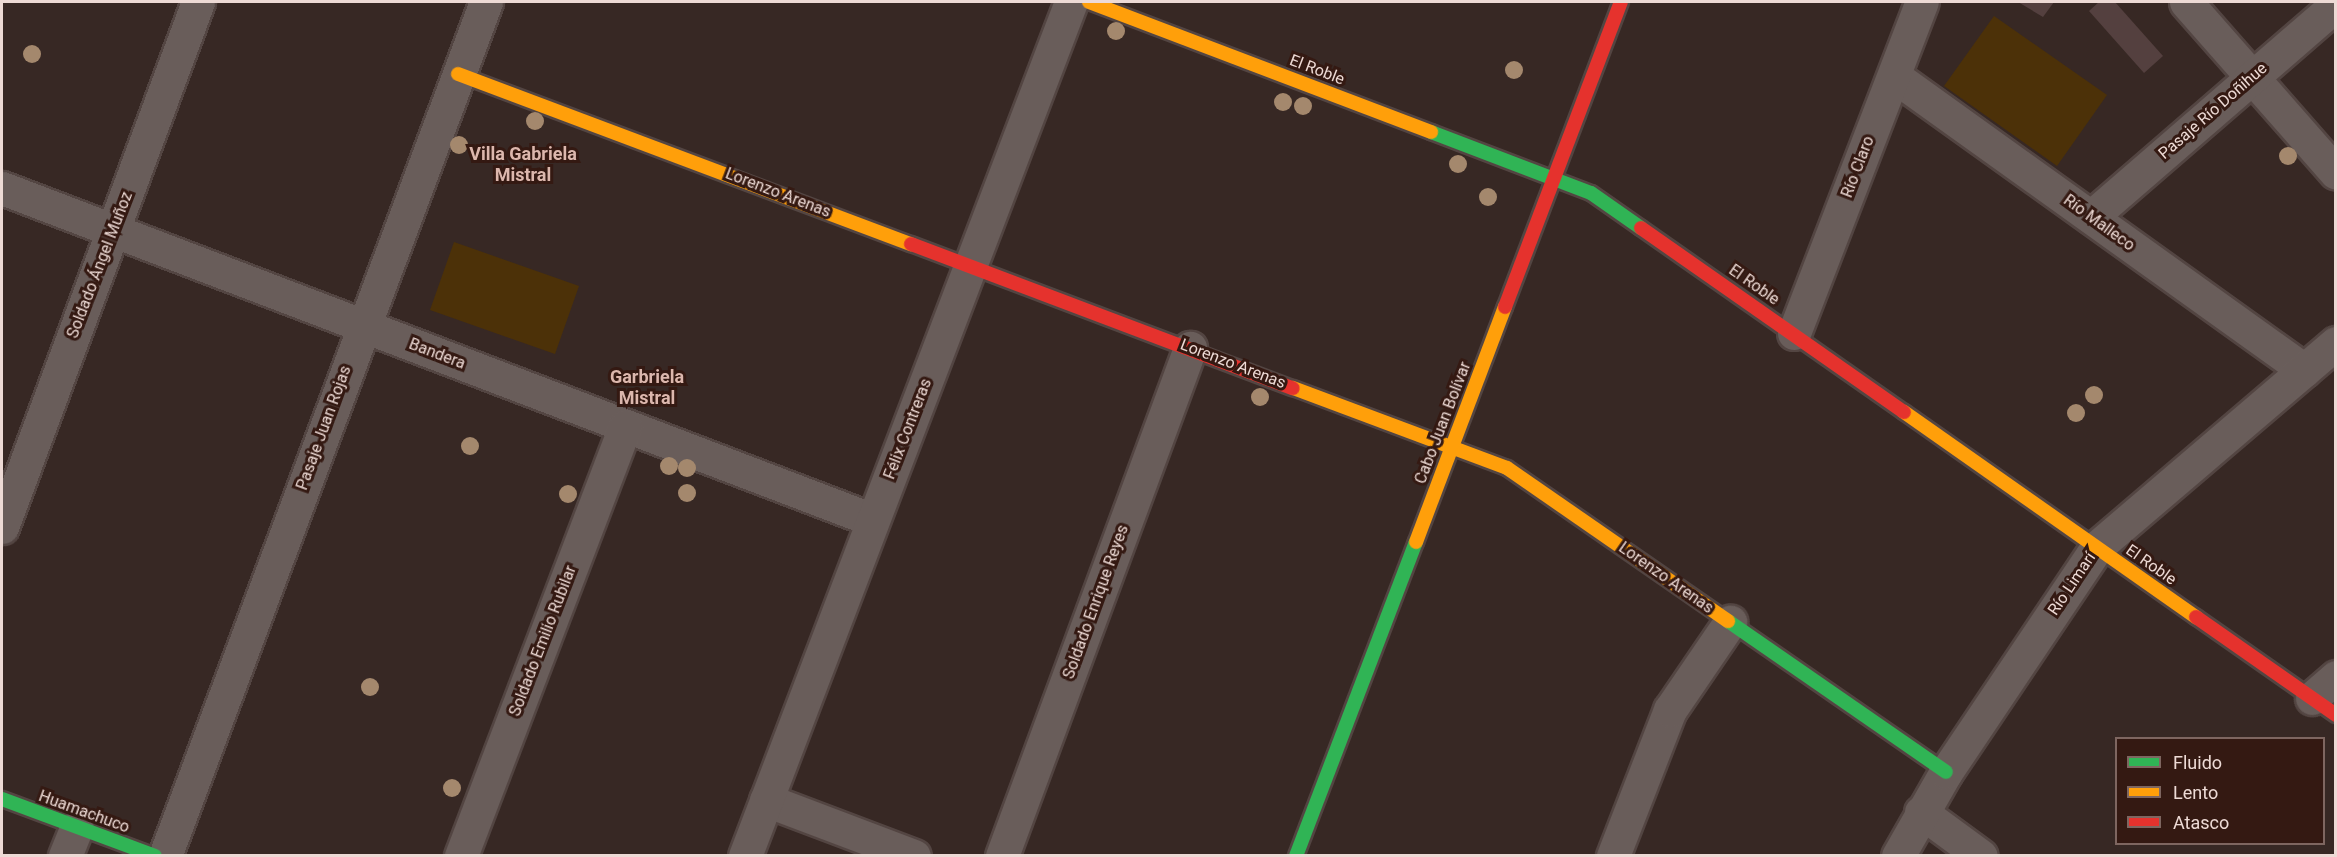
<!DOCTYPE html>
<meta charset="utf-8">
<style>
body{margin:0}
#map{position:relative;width:2337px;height:857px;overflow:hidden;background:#372824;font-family:Roboto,sans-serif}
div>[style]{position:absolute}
.green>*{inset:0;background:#4c3108}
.building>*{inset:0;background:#54403f}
.roads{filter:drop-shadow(2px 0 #534542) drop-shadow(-2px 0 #534542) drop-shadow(0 2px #534542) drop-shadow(0 -2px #534542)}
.street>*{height:33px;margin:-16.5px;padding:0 16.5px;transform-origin:16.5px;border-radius:16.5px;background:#695d5a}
.fast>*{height:14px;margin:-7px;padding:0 7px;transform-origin:7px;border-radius:7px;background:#30b455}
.slow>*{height:14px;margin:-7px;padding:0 7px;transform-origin:7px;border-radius:7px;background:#ff9f0a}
.jam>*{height:14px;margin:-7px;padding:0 7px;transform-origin:7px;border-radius:7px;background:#e5322d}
.trees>*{width:18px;height:18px;margin:-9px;border-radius:50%;background:#a4886d}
span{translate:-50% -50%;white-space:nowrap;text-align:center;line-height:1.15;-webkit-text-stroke:6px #341912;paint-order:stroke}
.street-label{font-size:16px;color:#eddad5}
.neighbourhood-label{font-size:18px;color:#dcb7ad;font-weight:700}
.frame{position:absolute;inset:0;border:3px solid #eddad5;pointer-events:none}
.legend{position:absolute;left:2115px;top:737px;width:210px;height:108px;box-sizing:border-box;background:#341912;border:2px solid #7e6660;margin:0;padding:8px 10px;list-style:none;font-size:18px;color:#eddad5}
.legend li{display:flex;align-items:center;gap:12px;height:30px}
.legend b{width:30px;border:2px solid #7e6660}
</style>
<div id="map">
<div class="green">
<div style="clip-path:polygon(1994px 16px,2107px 95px,2057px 166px,1944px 86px)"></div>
<div style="clip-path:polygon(454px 242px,579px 286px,555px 354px,430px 310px)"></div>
</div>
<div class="building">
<div style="clip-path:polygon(2018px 2px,2054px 2px,2043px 17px)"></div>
<div style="clip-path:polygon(2099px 2px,2115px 2px,2163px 56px,2144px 73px,2089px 11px)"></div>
</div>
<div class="roads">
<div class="street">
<div style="left:2186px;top:2px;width:227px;rotate:48.7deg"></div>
<div style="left:1894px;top:76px;width:505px;rotate:35.64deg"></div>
<div style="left:2px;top:188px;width:932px;rotate:20.87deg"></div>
<div style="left:2091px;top:217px;width:324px;rotate:-40.9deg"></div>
<div style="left:1794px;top:333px;width:355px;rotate:-68.9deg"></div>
<div style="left:2px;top:527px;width:560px;rotate:-69.53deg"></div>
<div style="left:2312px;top:698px;width:32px;rotate:-41deg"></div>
<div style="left:766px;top:800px;width:158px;rotate:20.7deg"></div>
<div style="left:1921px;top:812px;width:74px;rotate:36.3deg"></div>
<div style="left:65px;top:856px;width:31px;rotate:-68deg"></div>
<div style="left:165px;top:856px;width:912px;rotate:-69.4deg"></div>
<div style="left:461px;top:856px;width:460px;rotate:-69.1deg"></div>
<div style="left:745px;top:856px;width:914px;rotate:-69.11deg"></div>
<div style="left:1002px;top:856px;width:542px;rotate:-69.69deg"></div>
<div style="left:1613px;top:856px;width:157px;rotate:-68.7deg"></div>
<div style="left:1670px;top:710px;width:107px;rotate:-55.7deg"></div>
<div style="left:1898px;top:856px;width:97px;rotate:-60.3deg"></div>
<div style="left:1946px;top:772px;width:271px;rotate:-56.1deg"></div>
<div style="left:2097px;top:547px;width:314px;rotate:-40.5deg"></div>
</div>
<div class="fast">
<div style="left:1431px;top:132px;width:171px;rotate:20.9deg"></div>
<div style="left:1591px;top:193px;width:61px;rotate:35deg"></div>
<div style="left:1728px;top:621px;width:265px;rotate:34.7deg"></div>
<div style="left:2px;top:799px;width:163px;rotate:20.4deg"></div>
<div style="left:1296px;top:856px;width:336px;rotate:-69.1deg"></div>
</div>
<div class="slow">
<div style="left:1089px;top:2px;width:366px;rotate:20.8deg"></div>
<div style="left:458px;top:74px;width:484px;rotate:20.6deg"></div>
<div style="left:1293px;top:388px;width:228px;rotate:20.5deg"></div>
<div style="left:1507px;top:468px;width:269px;rotate:34.7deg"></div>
<div style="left:1904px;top:412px;width:357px;rotate:35.1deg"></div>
<div style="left:1416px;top:542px;width:251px;rotate:-69.3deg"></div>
</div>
<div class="jam">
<div style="left:1641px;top:228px;width:321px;rotate:35deg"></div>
<div style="left:911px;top:244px;width:408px;rotate:20.7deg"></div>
<div style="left:1505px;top:307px;width:326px;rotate:-69.2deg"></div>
<div style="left:2196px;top:617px;width:171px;rotate:35deg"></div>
</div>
</div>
<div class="trees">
<div style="left:1116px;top:31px"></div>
<div style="left:32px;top:54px"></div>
<div style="left:1514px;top:70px"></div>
<div style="left:1283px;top:102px"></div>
<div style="left:1303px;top:106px"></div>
<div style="left:535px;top:121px"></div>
<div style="left:459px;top:145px"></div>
<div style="left:2288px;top:156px"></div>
<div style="left:1458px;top:164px"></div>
<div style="left:1488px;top:197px"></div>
<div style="left:2094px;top:395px"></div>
<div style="left:1260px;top:397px"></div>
<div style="left:2076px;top:413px"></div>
<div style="left:470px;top:446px"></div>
<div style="left:669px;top:466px"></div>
<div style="left:687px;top:468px"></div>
<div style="left:687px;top:493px"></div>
<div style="left:568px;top:494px"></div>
<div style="left:370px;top:687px"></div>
<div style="left:452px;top:788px"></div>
</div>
<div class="street-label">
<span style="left:1317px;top:70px;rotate:21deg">El Roble</span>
<span style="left:2213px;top:111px;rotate:-41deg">Pasaje Río Doñihue</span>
<span style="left:1858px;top:167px;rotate:-69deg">Río Claro</span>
<span style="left:778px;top:193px;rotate:21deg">Lorenzo Arenas</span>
<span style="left:2099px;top:223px;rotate:36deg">Río Malleco</span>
<span style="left:100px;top:265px;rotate:-69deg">Soldado Ángel Muñoz</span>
<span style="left:1754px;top:285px;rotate:35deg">El Roble</span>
<span style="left:437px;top:354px;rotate:21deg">Bandera</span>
<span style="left:1233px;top:364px;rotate:21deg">Lorenzo Arenas</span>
<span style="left:1443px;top:423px;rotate:-69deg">Cabo Juan Bolívar</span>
<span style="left:324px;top:428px;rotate:-70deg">Pasaje Juan Rojas</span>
<span style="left:908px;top:429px;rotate:-69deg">Félix Contreras</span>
<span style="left:2151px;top:565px;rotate:35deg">El Roble</span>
<span style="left:1666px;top:578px;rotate:35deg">Lorenzo Arenas</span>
<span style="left:2072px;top:584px;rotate:-56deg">Río Limarí</span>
<span style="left:1096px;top:602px;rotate:-70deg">Soldado Enrique Reyes</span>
<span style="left:543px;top:641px;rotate:-69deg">Soldado Emilio Rubilar</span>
<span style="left:84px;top:812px;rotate:20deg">Huamachuco</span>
</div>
<div class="neighbourhood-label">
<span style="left:523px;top:165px">Villa Gabriela<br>Mistral</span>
<span style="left:647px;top:388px">Garbriela<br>Mistral</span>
</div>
<div class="frame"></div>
<ul class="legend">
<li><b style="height:8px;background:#30b455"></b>Fluido</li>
<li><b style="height:8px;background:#ff9f0a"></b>Lento</li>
<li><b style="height:8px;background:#e5322d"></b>Atasco</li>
</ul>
</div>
